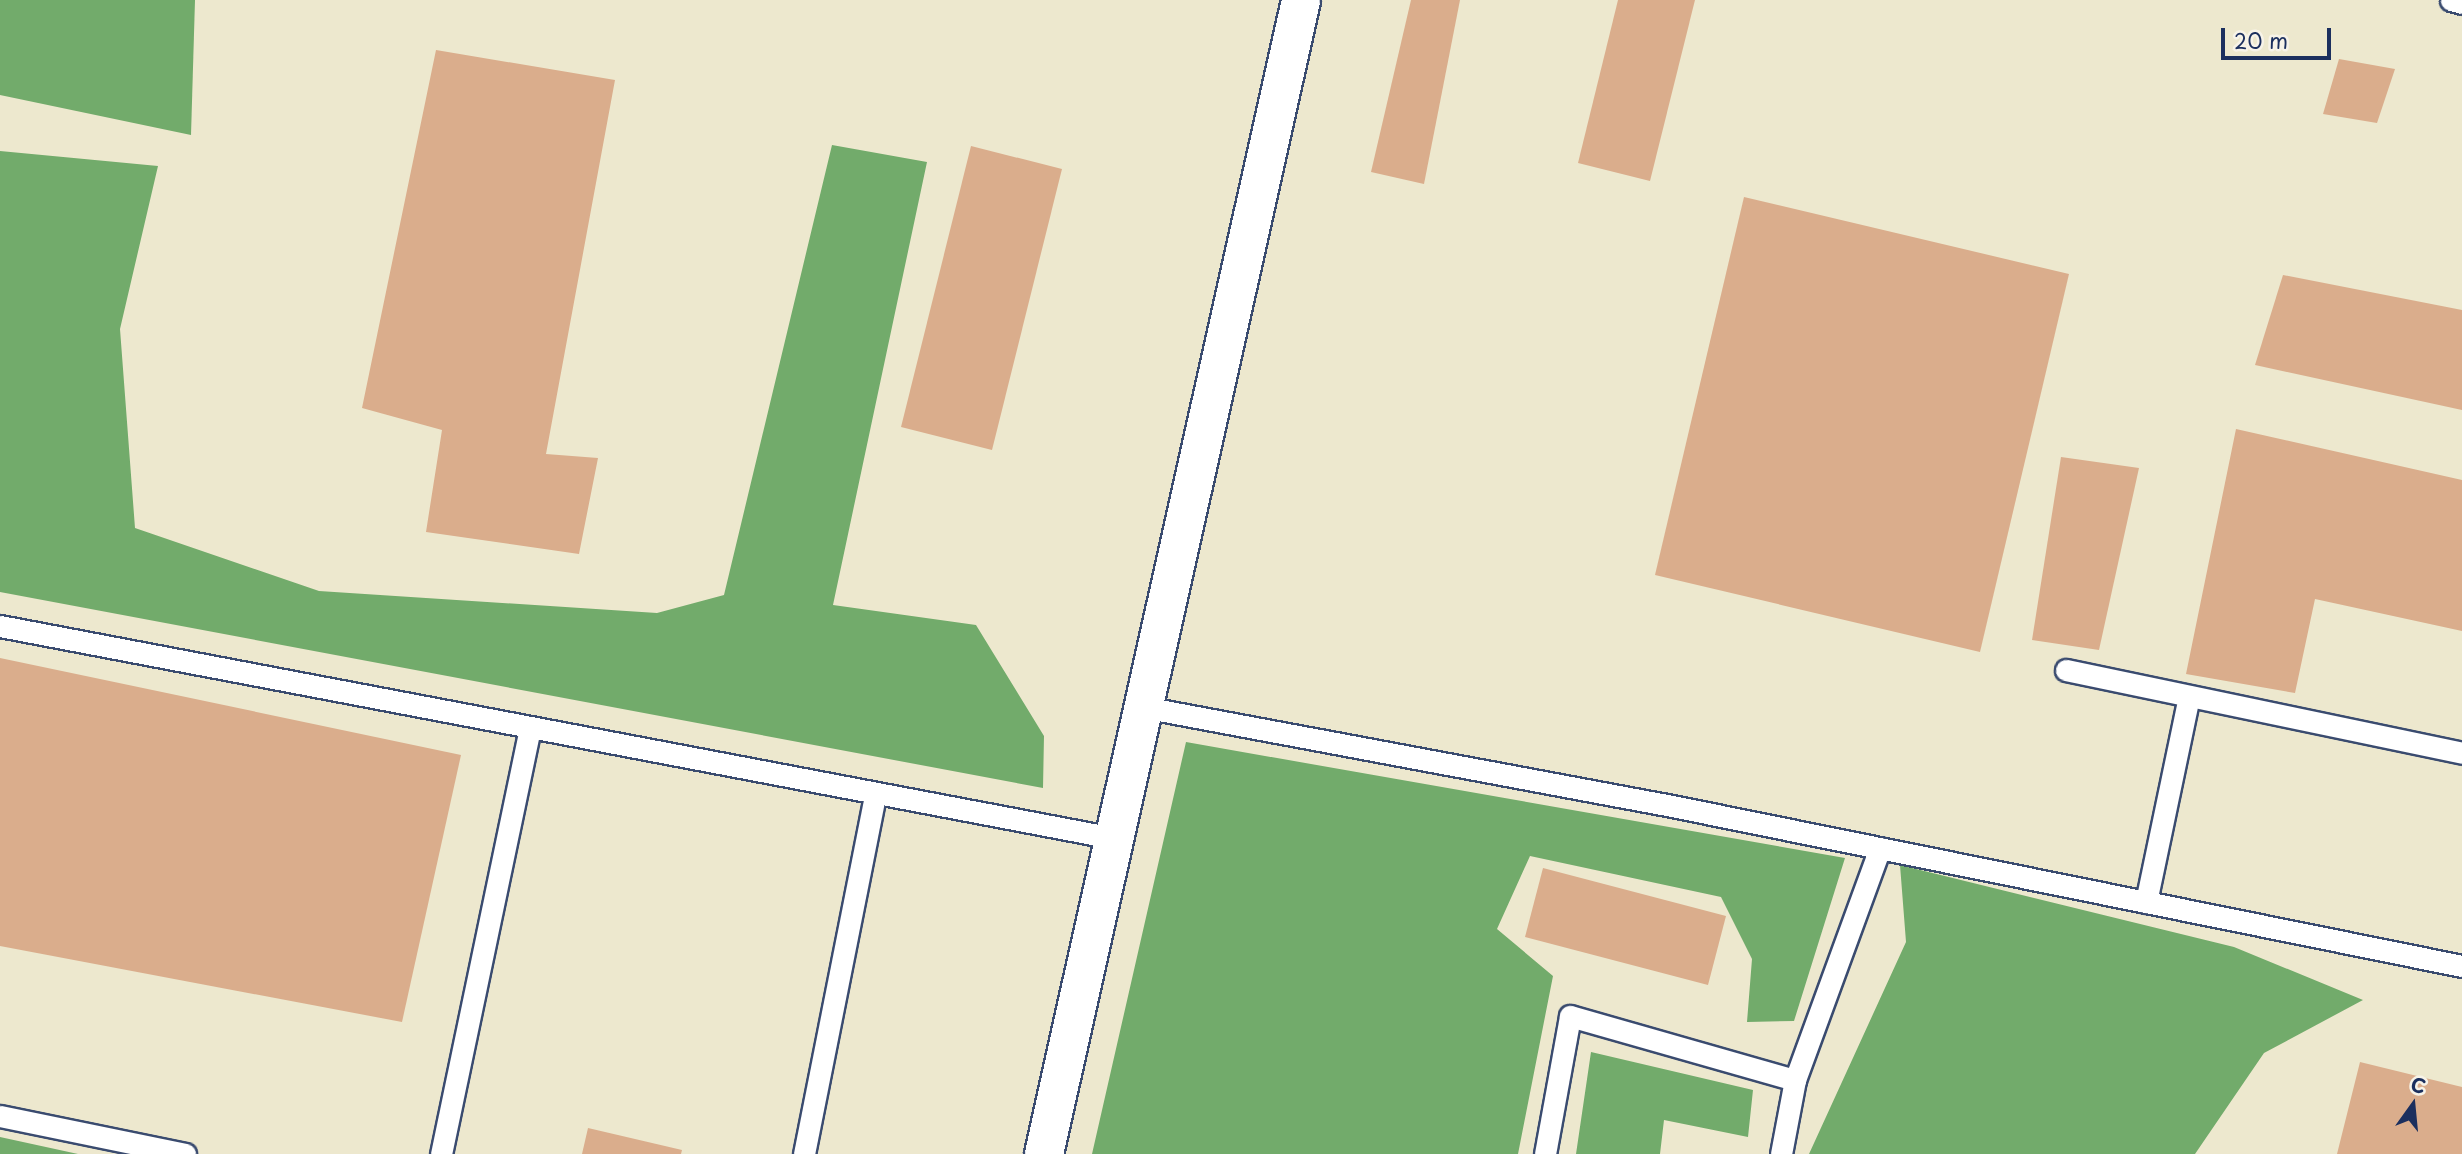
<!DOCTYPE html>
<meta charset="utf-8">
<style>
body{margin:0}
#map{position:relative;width:2462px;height:1154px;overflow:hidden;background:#ede8ce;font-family:"Playpen Sans",sans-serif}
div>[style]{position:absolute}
.forest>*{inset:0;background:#72ab6b}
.building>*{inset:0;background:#daad8c}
.roads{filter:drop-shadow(2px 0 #3a4b6f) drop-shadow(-2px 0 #3a4b6f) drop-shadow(0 2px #3a4b6f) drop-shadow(0 -2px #3a4b6f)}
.lane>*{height:21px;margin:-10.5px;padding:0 10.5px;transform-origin:10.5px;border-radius:10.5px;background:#fff}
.street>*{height:38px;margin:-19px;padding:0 19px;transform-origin:19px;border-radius:19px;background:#fff}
span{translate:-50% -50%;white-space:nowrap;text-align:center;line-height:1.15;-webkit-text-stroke:7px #f7f3e8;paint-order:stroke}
.north{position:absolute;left:2378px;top:1070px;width:70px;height:70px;-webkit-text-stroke:5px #f7f3e8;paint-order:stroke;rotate:15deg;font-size:19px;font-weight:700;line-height:28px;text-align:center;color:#1b2f5e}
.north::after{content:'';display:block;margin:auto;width:24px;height:32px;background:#1b2f5e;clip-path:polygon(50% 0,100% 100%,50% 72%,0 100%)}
.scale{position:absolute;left:2221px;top:28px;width:110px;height:32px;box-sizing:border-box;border:4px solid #1b2f5e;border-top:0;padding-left:9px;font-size:21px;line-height:24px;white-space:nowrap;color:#1b2f5e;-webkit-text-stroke:5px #f7f3e8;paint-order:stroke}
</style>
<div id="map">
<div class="forest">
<div style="clip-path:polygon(0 0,195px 0,191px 135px,0 95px)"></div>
<div style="clip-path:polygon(832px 145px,927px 162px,833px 605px,976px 625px,1044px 736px,1043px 788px,0 592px,0 151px,158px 166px,120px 329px,135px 528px,319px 591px,657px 613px,724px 595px)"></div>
<div style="clip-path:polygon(1186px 742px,1845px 858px,1794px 1021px,1747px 1022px,1752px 959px,1721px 897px,1530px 856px,1497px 929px,1553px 976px,1518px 1154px,1092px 1154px)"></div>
<div style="clip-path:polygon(1900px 865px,2234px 947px,2363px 1000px,2264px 1053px,2195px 1154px,1809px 1154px,1906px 942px)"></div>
<div style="clip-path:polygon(1591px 1052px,1753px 1090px,1748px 1137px,1664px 1120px,1660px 1154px,1576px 1154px)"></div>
<div style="clip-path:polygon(0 1137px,78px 1154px,0 1154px)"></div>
</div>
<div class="building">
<div style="clip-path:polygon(1411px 0,1460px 0,1424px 184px,1371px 172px)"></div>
<div style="clip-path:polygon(1618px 0,1695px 0,1650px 181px,1578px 163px)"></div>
<div style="clip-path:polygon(436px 50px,615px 80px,546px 454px,598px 458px,579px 554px,426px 532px,442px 430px,362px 408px)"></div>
<div style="clip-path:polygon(2339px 59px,2395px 69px,2377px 123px,2323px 114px)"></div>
<div style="clip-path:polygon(971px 146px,1062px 169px,992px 450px,901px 427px)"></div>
<div style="clip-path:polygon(1744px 197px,2069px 274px,1980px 652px,1655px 575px)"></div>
<div style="clip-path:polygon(2283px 275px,2462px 310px,2462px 410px,2255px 365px)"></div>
<div style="clip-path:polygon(2236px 429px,2462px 480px,2462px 631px,2315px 599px,2295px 693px,2186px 674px)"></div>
<div style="clip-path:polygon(2061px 457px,2139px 468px,2099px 650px,2032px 640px)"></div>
<div style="clip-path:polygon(0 658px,461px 755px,402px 1022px,0 946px)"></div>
<div style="clip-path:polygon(1543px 868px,1726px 916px,1708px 985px,1525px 937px)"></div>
<div style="clip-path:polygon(2360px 1062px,2462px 1087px,2462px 1154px,2337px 1154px)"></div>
<div style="clip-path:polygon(588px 1128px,682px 1150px,681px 1154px,582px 1154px)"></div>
</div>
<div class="roads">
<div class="lane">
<div style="left:2451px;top:0;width:11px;rotate:15deg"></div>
<div style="left:0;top:626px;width:1133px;rotate:10.78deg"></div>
<div style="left:2066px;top:670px;width:405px;rotate:11.8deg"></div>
<div style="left:1143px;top:707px;width:538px;rotate:10.6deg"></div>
<div style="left:1672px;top:806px;width:806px;rotate:11.45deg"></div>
<div style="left:2146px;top:902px;width:210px;rotate:-78.2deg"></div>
<div style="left:0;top:1116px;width:189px;rotate:11.6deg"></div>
<div style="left:441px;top:1154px;width:435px;rotate:-78.2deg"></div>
<div style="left:804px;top:1154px;width:366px;rotate:-78.8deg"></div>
<div style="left:1545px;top:1154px;width:140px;rotate:-79.7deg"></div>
<div style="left:1570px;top:1016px;width:234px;rotate:15.9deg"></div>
<div style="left:1781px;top:1154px;width:75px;rotate:-79.3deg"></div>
<div style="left:1795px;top:1080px;width:247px;rotate:-69.9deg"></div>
</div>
<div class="street">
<div style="left:1044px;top:1154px;width:1182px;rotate:-77.44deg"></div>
</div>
</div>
<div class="north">С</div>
<div class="scale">20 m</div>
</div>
